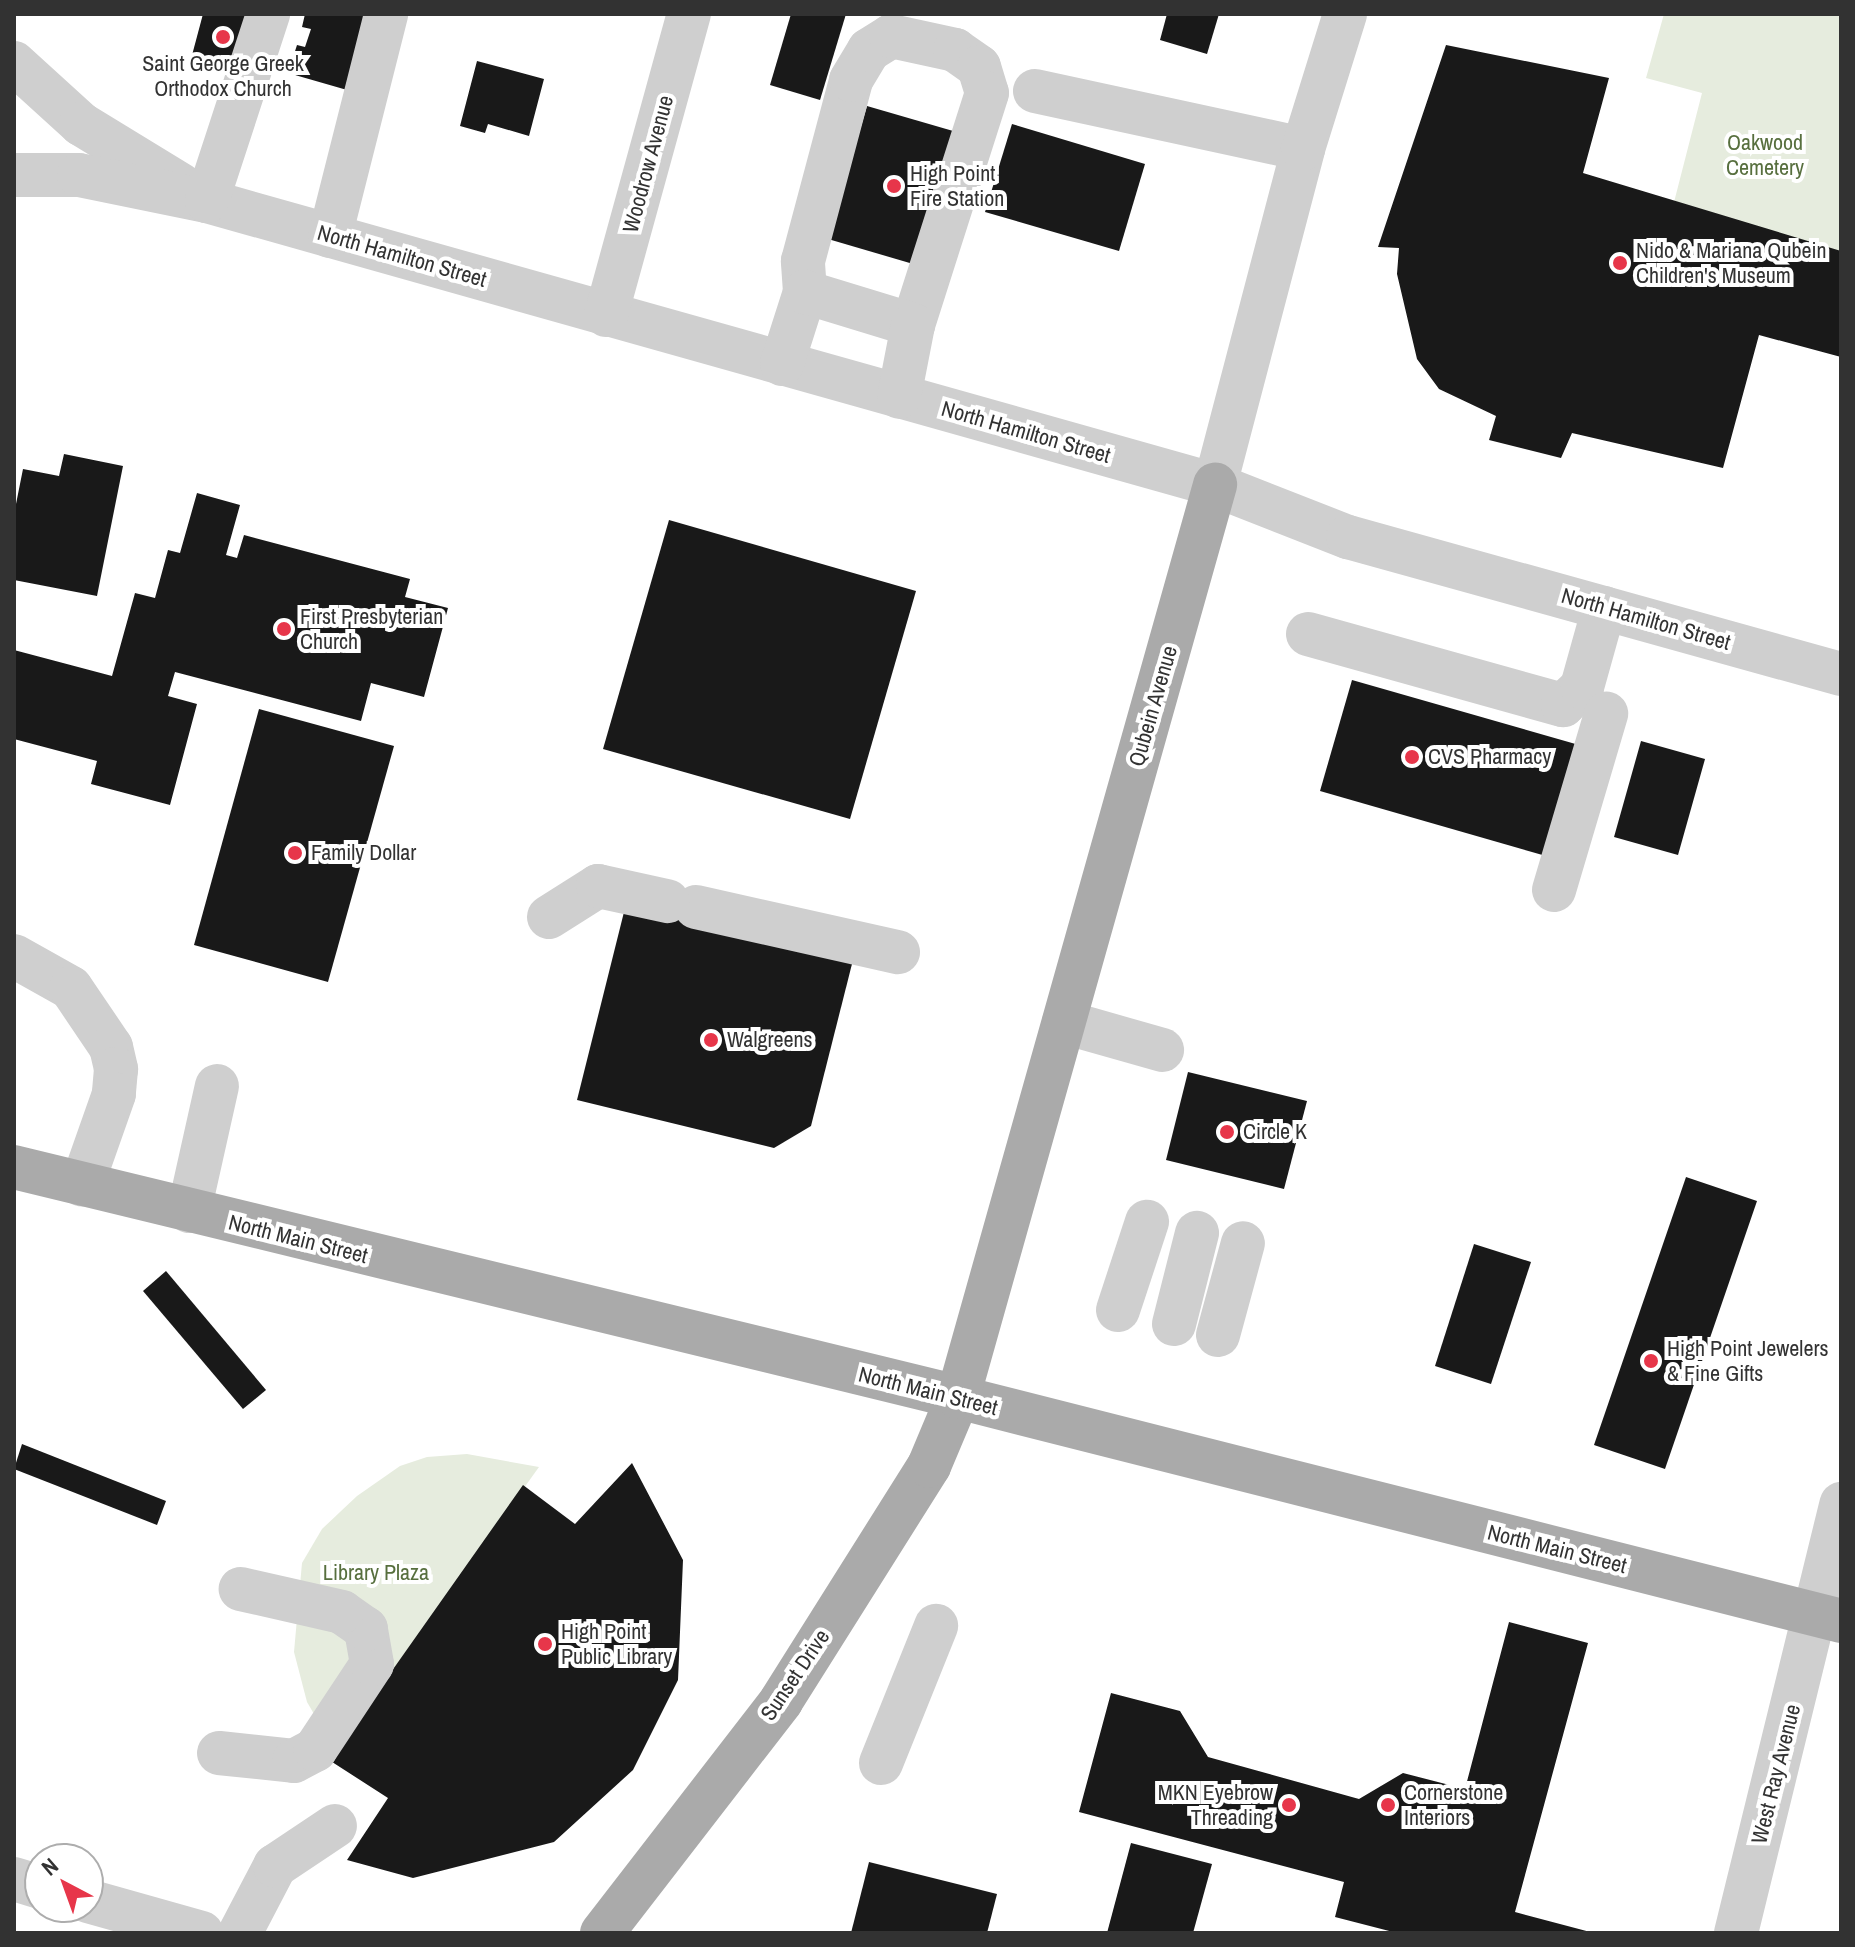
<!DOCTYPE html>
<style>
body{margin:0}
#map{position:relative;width:1855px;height:1947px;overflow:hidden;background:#fff;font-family:"Archivo Narrow",sans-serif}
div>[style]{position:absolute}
.green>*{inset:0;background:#e6ecde}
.building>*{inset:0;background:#191919}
.minor>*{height:44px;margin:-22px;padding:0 22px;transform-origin:22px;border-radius:22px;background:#cfcfcf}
.major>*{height:44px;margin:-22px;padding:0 22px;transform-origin:22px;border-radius:22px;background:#aaa}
.dots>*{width:22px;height:22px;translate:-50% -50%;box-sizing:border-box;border:4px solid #fff;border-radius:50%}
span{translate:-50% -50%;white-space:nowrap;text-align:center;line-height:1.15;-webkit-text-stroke:8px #fff;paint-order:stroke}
.poi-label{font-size:22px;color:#323232}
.left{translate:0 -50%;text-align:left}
.right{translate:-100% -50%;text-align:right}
.park-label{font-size:22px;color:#576f3e}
.street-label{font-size:22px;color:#323232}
.frame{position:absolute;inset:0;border:16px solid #323232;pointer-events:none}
.north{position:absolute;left:24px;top:1843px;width:80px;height:80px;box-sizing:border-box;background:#fff;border:2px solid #adadad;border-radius:50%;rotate:319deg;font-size:22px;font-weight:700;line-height:32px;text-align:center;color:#323232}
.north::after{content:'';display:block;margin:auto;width:28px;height:36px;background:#e7364a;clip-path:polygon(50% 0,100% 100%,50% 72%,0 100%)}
</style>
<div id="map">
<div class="green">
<div style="clip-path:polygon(1664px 14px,1841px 14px,1841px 256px,1672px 210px,1702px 93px,1646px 78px)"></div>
<div style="clip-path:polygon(467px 1454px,539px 1467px,335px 1750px,307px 1702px,294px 1652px,302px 1563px,322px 1529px,357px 1496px,400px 1466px,427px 1457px)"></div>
</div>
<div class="building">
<div style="clip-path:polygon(203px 14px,255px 14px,240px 72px,191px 59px)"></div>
<div style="clip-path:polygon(305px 14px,377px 14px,354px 92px,288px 73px,297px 45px,305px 47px,311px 29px,302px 27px)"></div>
<div style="clip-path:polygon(791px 14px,846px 14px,820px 100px,770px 85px)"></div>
<div style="clip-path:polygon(1167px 14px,1219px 14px,1207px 54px,1160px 40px)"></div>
<div style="clip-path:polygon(1446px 45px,1609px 78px,1583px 173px,1841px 251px,1841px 357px,1759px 335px,1723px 468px,1572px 433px,1561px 458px,1489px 440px,1496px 416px,1439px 389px,1417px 359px,1397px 274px,1399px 248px,1378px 247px)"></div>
<div style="clip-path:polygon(477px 61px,544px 79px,529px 136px,488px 124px,485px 133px,460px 126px)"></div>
<div style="clip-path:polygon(867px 106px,960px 133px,920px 266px,828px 239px)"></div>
<div style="clip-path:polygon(1012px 124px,1145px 164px,1119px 251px,985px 212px)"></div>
<div style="clip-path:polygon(64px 454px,123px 466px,97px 596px,14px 580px,14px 514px,23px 469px,59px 476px)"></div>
<div style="clip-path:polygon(197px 493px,240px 505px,226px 555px,237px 558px,244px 535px,410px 579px,405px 597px,448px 608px,424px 697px,371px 683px,361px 721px,175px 672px,168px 696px,197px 704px,170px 805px,91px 784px,97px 761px,14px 739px,14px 650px,112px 676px,135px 593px,155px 598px,168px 550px,180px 553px)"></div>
<div style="clip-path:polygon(669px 520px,916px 591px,850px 819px,603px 749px)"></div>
<div style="clip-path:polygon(1352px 680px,1586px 747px,1553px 858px,1320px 791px)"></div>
<div style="clip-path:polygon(259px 709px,394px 746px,328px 982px,194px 945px)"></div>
<div style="clip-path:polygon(1641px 741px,1705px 759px,1678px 855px,1614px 837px)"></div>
<div style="clip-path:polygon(627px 900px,854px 956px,811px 1126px,774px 1148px,577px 1100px)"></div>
<div style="clip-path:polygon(1188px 1072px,1307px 1101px,1284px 1189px,1166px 1160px)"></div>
<div style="clip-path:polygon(1686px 1177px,1757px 1201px,1665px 1469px,1594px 1445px)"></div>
<div style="clip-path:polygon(1474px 1244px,1531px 1262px,1491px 1384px,1435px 1366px)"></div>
<div style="clip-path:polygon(166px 1271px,266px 1390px,243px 1409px,143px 1291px)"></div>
<div style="clip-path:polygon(22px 1444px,166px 1501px,157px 1525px,14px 1469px)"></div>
<div style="clip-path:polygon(632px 1463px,683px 1560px,678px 1680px,633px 1770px,554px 1842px,413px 1878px,347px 1860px,388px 1798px,329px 1760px,523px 1485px,575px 1524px)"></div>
<div style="clip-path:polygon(1509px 1622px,1588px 1643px,1515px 1912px,1594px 1933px,1397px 1933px,1335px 1917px,1344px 1882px,1079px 1812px,1111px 1693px,1180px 1711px,1208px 1757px,1359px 1799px,1403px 1773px,1465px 1789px)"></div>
<div style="clip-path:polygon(1131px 1843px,1212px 1864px,1193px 1933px,1107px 1933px)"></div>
<div style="clip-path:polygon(869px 1862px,997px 1894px,987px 1933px,851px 1933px)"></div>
</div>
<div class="minor">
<div style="left:14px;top:63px;width:91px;rotate:42.3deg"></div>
<div style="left:81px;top:124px;width:117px;rotate:31.4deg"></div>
<div style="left:1035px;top:91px;width:274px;rotate:12.2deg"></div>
<div style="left:14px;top:175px;width:65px"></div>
<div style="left:79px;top:175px;width:131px;rotate:11.5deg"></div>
<div style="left:207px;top:201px;width:1047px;rotate:15.73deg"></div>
<div style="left:1215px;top:485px;width:143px;rotate:21.4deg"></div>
<div style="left:1348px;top:537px;width:512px;rotate:15.53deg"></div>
<div style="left:207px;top:201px;width:197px;rotate:-71.9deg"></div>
<div style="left:330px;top:236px;width:229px;rotate:-75.8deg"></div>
<div style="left:805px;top:292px;width:31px;rotate:-94deg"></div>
<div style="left:803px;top:261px;width:187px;rotate:-75.1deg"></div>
<div style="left:851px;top:80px;width:35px;rotate:-59deg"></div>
<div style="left:869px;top:50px;width:26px;rotate:-32deg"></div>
<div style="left:891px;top:36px;width:66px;rotate:12.3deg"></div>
<div style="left:955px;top:50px;width:29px;rotate:35deg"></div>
<div style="left:979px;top:67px;width:27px;rotate:73deg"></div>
<div style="left:987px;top:93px;width:244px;rotate:107.7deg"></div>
<div style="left:606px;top:315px;width:312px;rotate:-74.6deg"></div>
<div style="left:782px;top:364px;width:76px;rotate:-72.3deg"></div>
<div style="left:805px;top:292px;width:113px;rotate:17deg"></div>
<div style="left:913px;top:325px;width:73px;rotate:101deg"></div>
<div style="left:1215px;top:485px;width:347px;rotate:-75.3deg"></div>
<div style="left:1303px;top:149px;width:141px;rotate:-72.7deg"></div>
<div style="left:1308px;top:634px;width:265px;rotate:15.6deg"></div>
<div style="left:1563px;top:705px;width:26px;rotate:-43deg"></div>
<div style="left:1582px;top:687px;width:82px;rotate:-74.4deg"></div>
<div style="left:1554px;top:890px;width:184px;rotate:-73.5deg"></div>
<div style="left:696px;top:907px;width:207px;rotate:12.6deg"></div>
<div style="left:549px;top:917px;width:58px;rotate:-32.3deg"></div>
<div style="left:598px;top:886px;width:71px;rotate:12.3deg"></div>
<div style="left:14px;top:956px;width:65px;rotate:29.3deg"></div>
<div style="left:71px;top:988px;width:71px;rotate:55.9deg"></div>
<div style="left:111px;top:1047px;width:23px;rotate:77deg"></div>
<div style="left:116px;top:1069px;width:25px;rotate:95deg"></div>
<div style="left:114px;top:1094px;width:96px;rotate:109.4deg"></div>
<div style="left:1064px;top:1022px;width:102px;rotate:15.9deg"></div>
<div style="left:189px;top:1211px;width:128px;rotate:-77.4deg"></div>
<div style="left:1118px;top:1310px;width:93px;rotate:-71.8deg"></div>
<div style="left:1174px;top:1324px;width:94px;rotate:-75.8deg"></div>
<div style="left:1218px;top:1335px;width:95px;rotate:-74.8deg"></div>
<div style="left:219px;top:1753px;width:75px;rotate:6.1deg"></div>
<div style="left:294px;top:1761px;width:24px;rotate:-28deg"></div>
<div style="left:315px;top:1750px;width:103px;rotate:-56.5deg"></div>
<div style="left:372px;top:1664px;width:36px;rotate:-100deg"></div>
<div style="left:366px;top:1629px;width:29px;rotate:-145deg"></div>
<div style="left:342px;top:1612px;width:104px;rotate:-167.2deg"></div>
<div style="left:881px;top:1763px;width:148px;rotate:-68.1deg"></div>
<div style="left:14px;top:1879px;width:27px;rotate:17deg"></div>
<div style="left:88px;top:1901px;width:118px;rotate:15.7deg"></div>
<div style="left:240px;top:1933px;width:76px;rotate:-62.4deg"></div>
<div style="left:275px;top:1866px;width:72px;rotate:-33.7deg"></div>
<div style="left:1736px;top:1933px;width:442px;rotate:-76.2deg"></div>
</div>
<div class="major">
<div style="left:14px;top:1167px;width:972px;rotate:13.69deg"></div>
<div style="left:958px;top:1397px;width:911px;rotate:14.23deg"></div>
<div style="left:602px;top:1933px;width:293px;rotate:-52.3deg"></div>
<div style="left:781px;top:1701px;width:278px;rotate:-57.8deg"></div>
<div style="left:929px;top:1466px;width:75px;rotate:-67.2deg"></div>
<div style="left:958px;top:1397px;width:948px;rotate:-74.26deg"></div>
</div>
<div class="dots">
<div style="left:223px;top:37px;background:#e7364a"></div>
<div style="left:894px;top:186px;background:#e7364a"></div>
<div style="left:1620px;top:263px;background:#e7364a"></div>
<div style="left:284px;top:629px;background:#e7364a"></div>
<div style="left:1412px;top:757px;background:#e7364a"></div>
<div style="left:295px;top:853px;background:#e7364a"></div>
<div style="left:711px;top:1040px;background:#e7364a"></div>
<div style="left:1227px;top:1132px;background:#e7364a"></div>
<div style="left:1651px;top:1361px;background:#e7364a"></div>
<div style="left:545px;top:1644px;background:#e7364a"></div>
<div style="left:1289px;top:1805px;background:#e7364a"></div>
<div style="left:1388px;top:1805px;background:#e7364a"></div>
</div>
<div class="poi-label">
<span style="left:223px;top:76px">Saint George Greek<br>Orthodox Church</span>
<span class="left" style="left:910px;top:186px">High Point<br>Fire Station</span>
<span class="left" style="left:1636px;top:263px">Nido &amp; Mariana Qubein<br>Children's Museum</span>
<span class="left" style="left:300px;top:629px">First Presbyterian<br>Church</span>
<span class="left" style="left:1428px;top:757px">CVS Pharmacy</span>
<span class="left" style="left:311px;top:853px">Family Dollar</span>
<span class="left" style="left:727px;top:1040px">Walgreens</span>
<span class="left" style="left:1243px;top:1132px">Circle K</span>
<span class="left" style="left:1667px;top:1361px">High Point Jewelers<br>&amp; Fine Gifts</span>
<span class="left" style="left:561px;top:1644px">High Point<br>Public Library</span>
<span class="right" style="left:1273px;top:1805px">MKN Eyebrow<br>Threading</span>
<span class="left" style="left:1404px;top:1805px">Cornerstone<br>Interiors</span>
</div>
<div class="park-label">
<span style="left:1765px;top:155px">Oakwood<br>Cemetery</span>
<span style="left:376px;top:1573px">Library Plaza</span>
</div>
<div class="street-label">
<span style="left:648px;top:164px;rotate:-75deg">Woodrow Avenue</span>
<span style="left:402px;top:256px;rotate:16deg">North Hamilton Street</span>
<span style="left:1026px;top:432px;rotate:16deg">North Hamilton Street</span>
<span style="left:1646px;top:619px;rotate:16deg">North Hamilton Street</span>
<span style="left:1153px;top:706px;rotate:-74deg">Qubein Avenue</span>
<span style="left:298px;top:1239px;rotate:14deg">North Main Street</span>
<span style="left:928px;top:1391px;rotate:14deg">North Main Street</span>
<span style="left:1557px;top:1549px;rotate:14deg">North Main Street</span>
<span style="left:795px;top:1675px;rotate:-56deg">Sunset Drive</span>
<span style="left:1776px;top:1774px;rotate:-76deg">West Ray Avenue</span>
</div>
<div class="frame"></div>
<div class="north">N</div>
</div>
